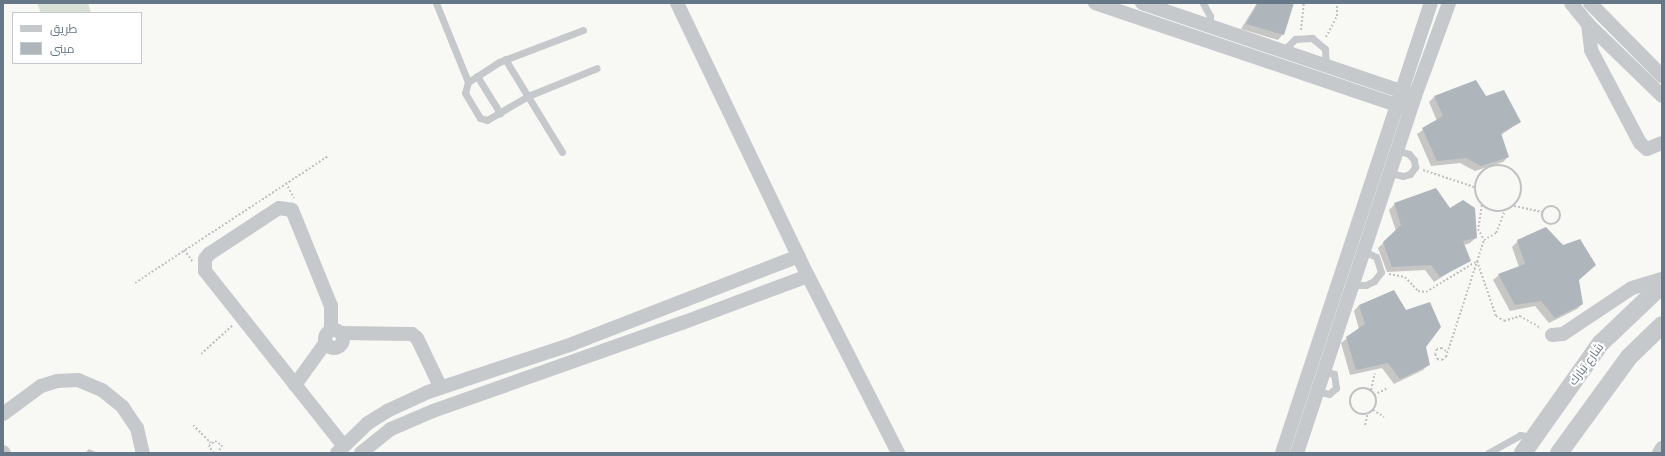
<!DOCTYPE html>
<meta charset="utf-8">
<style>
body{margin:0}
#map{position:relative;width:1665px;height:456px;overflow:hidden;background:#f8f8f5;font-family:Mulish,Cairo,sans-serif}
div>[style]{position:absolute}
.green>*{inset:0;background:#d9e0d6}
.shadow>*{inset:0;background:#0003}
.building>*{inset:0;background:#aeb6bc}
.path>*{height:2px;margin-top:-1px;transform-origin:0;background:repeating-linear-gradient(90deg,#bfc1c3 0 2px,transparent 0 4px)}
.path>.ring{margin:-1px;padding:0;box-sizing:content-box;background:none;border:2px solid #bfc1c3;border-radius:50%}
.service>*{height:7px;margin:-3.5px;padding:0 3.5px;transform-origin:3.5px;border-radius:3.5px;background:#c5c9cc}
.minor>*{height:14px;margin:-7px;padding:0 7px;transform-origin:7px;border-radius:7px;background:#c5c9cc}
.minor>.ring{margin:-7px;padding:0;box-sizing:content-box;background:none;border:14px solid #c5c9cc;border-radius:50%}
.tertiary>*{height:18px;margin:-9px;padding:0 9px;transform-origin:9px;border-radius:9px;background:#c5c9cc}
span{translate:-50% -50%;white-space:nowrap;text-align:center;line-height:1.15;-webkit-text-stroke:4px #fff;paint-order:stroke}
.street-label{font-size:12px;color:#667887}
.frame{position:absolute;inset:0;border:4px solid #667887;pointer-events:none}
.legend{position:absolute;left:12px;top:12px;width:130px;height:52px;box-sizing:border-box;background:#fff;border:1px solid #c2c9cf;margin:0;padding:5px 7px;list-style:none;font-size:12px;color:#667887}
.legend li{display:flex;align-items:center;gap:8px;height:20px}
.legend b{width:20px;border:1px solid #c2c9cf}
</style>
<div id="map">
<div class="green">
<div style="clip-path:polygon(37px 3px,88px 3px,91px 13px,41px 13px)"></div>
</div>
<div class="shadow">
<div style="clip-path:polygon(1257px 3px,1293px 3px,1283px 34px,1278px 40px,1241px 29px)"></div>
<div style="clip-path:polygon(1476px 81px,1486px 97px,1520px 122px,1501px 135px,1508px 157px,1503px 162px,1475px 171px,1460px 163px,1431px 166px,1417px 134px,1437px 121px,1429px 102px,1434px 97px)"></div>
<div style="clip-path:polygon(1395px 204px,1449px 209px,1476px 238px,1470px 243px,1464px 245px,1469px 260px,1434px 282px,1425px 270px,1387px 272px,1378px 248px,1396px 231px,1389px 210px)"></div>
<div style="clip-path:polygon(1518px 241px,1578px 280px,1582px 304px,1577px 309px,1549px 323px,1535px 306px,1510px 311px,1493px 280px,1499px 275px,1519px 267px,1512px 247px)"></div>
<div style="clip-path:polygon(1359px 305px,1425px 347px,1429px 364px,1423px 370px,1394px 384px,1382px 368px,1350px 375px,1341px 343px,1359px 329px,1354px 311px)"></div>
<div style="clip-path:polygon(89px 449px,98px 453px,85px 453px)"></div>
</div>
<div class="building">
<div style="clip-path:polygon(1258px 3px,1294px 3px,1284px 35px,1246px 24px)"></div>
<div style="clip-path:polygon(1476px 80px,1486px 96px,1504px 90px,1521px 122px,1501px 133px,1509px 157px,1481px 166px,1466px 158px,1437px 161px,1422px 128px,1443px 116px,1434px 96px)"></div>
<div style="clip-path:polygon(1436px 188px,1450px 208px,1463px 200px,1475px 208px,1477px 238px,1463px 241px,1471px 261px,1440px 277px,1431px 265px,1392px 267px,1383px 242px,1401px 225px,1394px 203px)"></div>
<div style="clip-path:polygon(1546px 227px,1563px 245px,1580px 239px,1596px 265px,1579px 280px,1583px 304px,1555px 318px,1541px 301px,1515px 305px,1498px 274px,1525px 264px,1517px 240px)"></div>
<div style="clip-path:polygon(1394px 290px,1406px 310px,1430px 302px,1441px 327px,1426px 347px,1430px 365px,1400px 379px,1388px 363px,1356px 370px,1346px 337px,1365px 324px,1359px 305px)"></div>
</div>
<div class="path">
<div style="left:1301px;top:30px;width:27px;rotate:-84deg"></div>
<div style="left:1326px;top:37px;width:24px;rotate:-62deg"></div>
<div style="left:1337px;top:16px;width:13px;rotate:-90deg"></div>
<div class="ring" style="left:1475px;top:165px;width:44px;height:44px"></div>
<div style="left:1423px;top:170px;width:54px;rotate:18.4deg"></div>
<div style="left:286px;top:183px;width:17px;rotate:62deg"></div>
<div style="left:1482px;top:205px;width:24px;rotate:99deg"></div>
<div style="left:1478px;top:229px;width:13px;rotate:61deg"></div>
<div style="left:1484px;top:240px;width:14px;rotate:-30deg"></div>
<div style="left:1496px;top:233px;width:24px;rotate:-68deg"></div>
<div style="left:1514px;top:206px;width:29px;rotate:12deg"></div>
<div class="ring" style="left:1542px;top:206px;width:16px;height:16px"></div>
<div style="left:184px;top:250px;width:15px;rotate:53deg"></div>
<div style="left:1389px;top:274px;width:16px;rotate:11deg"></div>
<div style="left:1405px;top:277px;width:19px;rotate:47deg"></div>
<div style="left:1418px;top:291px;width:8px;rotate:7deg"></div>
<div style="left:1426px;top:292px;width:60px;rotate:-31.3deg"></div>
<div style="left:1477px;top:261px;width:58px;rotate:70.9deg"></div>
<div style="left:1496px;top:316px;width:9px;rotate:32deg"></div>
<div style="left:1504px;top:321px;width:17px;rotate:-17deg"></div>
<div style="left:1520px;top:316px;width:24px;rotate:30deg"></div>
<div style="left:135px;top:283px;width:231px;rotate:-33.3deg"></div>
<div style="left:1446px;top:351px;width:5px;rotate:-143deg"></div>
<div style="left:1442px;top:348px;width:5px;rotate:169deg"></div>
<div style="left:1437px;top:349px;width:5px;rotate:112deg"></div>
<div style="left:1435px;top:354px;width:5px;rotate:68deg"></div>
<div style="left:1437px;top:359px;width:5px;rotate:11deg"></div>
<div style="left:1442px;top:360px;width:5px;rotate:-37deg"></div>
<div style="left:1446px;top:357px;width:123px;rotate:-72deg"></div>
<div style="left:201px;top:354px;width:42px;rotate:-42.1deg"></div>
<div class="ring" style="left:1350px;top:388px;width:24px;height:24px"></div>
<div style="left:1371px;top:390px;width:17px;rotate:-77deg"></div>
<div style="left:1374px;top:395px;width:16px;rotate:-27deg"></div>
<div style="left:1373px;top:410px;width:13px;rotate:32deg"></div>
<div style="left:193px;top:425px;width:25px;rotate:45deg"></div>
<div style="left:1365px;top:425px;width:12px;rotate:-76deg"></div>
<div style="left:214px;top:453px;width:9px;rotate:-126deg"></div>
<div style="left:209px;top:446px;width:8px;rotate:-40deg"></div>
<div style="left:215px;top:441px;width:8px;rotate:30deg"></div>
<div style="left:222px;top:445px;width:9px;rotate:117deg"></div>
<div style="left:399px;top:453px;width:13px"></div>
</div>
<div class="service">
<div style="left:436px;top:3px;width:85px;rotate:67.9deg"></div>
<div style="left:1203px;top:3px;width:15px;rotate:62deg"></div>
<div style="left:1210px;top:16px;width:10px;rotate:90deg"></div>
<div style="left:583px;top:30px;width:90px;rotate:159.1deg"></div>
<div style="left:499px;top:62px;width:37px;rotate:147deg"></div>
<div style="left:468px;top:82px;width:11px;rotate:105deg"></div>
<div style="left:465px;top:93px;width:29px;rotate:59deg"></div>
<div style="left:480px;top:118px;width:7px;rotate:16deg"></div>
<div style="left:487px;top:120px;width:48px;rotate:-30.3deg"></div>
<div style="left:528px;top:96px;width:74px;rotate:-22.1deg"></div>
<div style="left:1283px;top:51px;width:17px;rotate:-45deg"></div>
<div style="left:1295px;top:39px;width:17px;rotate:-3deg"></div>
<div style="left:1312px;top:38px;width:17px;rotate:40deg"></div>
<div style="left:1325px;top:49px;width:17px;rotate:87deg"></div>
<div style="left:505px;top:59px;width:109px;rotate:58.5deg"></div>
<div style="left:477px;top:76px;width:44px;rotate:58.1deg"></div>
<div style="left:1390px;top:173px;width:13px;rotate:13deg"></div>
<div style="left:1403px;top:176px;width:7px;rotate:-16deg"></div>
<div style="left:1410px;top:174px;width:9px;rotate:-54deg"></div>
<div style="left:1415px;top:167px;width:7px;rotate:-98deg"></div>
<div style="left:1414px;top:160px;width:8px;rotate:-130deg"></div>
<div style="left:1409px;top:154px;width:13px;rotate:-162deg"></div>
<div style="left:1353px;top:285px;width:13px"></div>
<div style="left:1366px;top:285px;width:9px;rotate:-27deg"></div>
<div style="left:1374px;top:281px;width:11px;rotate:-52deg"></div>
<div style="left:1381px;top:272px;width:16px;rotate:-108deg"></div>
<div style="left:1376px;top:257px;width:13px;rotate:-153deg"></div>
<div style="left:1317px;top:391px;width:12px;rotate:14deg"></div>
<div style="left:1329px;top:394px;width:9px;rotate:-41deg"></div>
<div style="left:1336px;top:388px;width:14px;rotate:-98deg"></div>
<div style="left:1334px;top:374px;width:11px;rotate:-165deg"></div>
<div style="left:1488px;top:453px;width:37px;rotate:-29deg"></div>
<div style="left:1520px;top:435px;width:13px;rotate:9deg"></div>
</div>
<div class="minor">
<div style="left:677px;top:3px;width:303px;rotate:64.4deg"></div>
<div style="left:808px;top:276px;width:199px;rotate:63deg"></div>
<div style="left:1095px;top:3px;width:328px;rotate:18.7deg"></div>
<div style="left:1142px;top:3px;width:282px;rotate:18.8deg"></div>
<div style="left:1571px;top:3px;width:27px;rotate:51deg"></div>
<div style="left:1588px;top:24px;width:103px;rotate:44.2deg"></div>
<div style="left:1590px;top:3px;width:103px;rotate:45.4deg"></div>
<div style="left:1588px;top:24px;width:26px;rotate:83deg"></div>
<div style="left:1591px;top:50px;width:105px;rotate:62.2deg"></div>
<div style="left:1640px;top:143px;width:9px;rotate:41deg"></div>
<div style="left:1647px;top:149px;width:16px;rotate:-22deg"></div>
<div style="left:331px;top:330px;width:24px;rotate:-90deg"></div>
<div style="left:331px;top:306px;width:104px;rotate:-112.1deg"></div>
<div style="left:292px;top:210px;width:13px;rotate:-171deg"></div>
<div style="left:279px;top:208px;width:84px;rotate:146.7deg"></div>
<div style="left:209px;top:254px;width:6px;rotate:129deg"></div>
<div style="left:205px;top:259px;width:12px;rotate:90deg"></div>
<div style="left:205px;top:271px;width:222px;rotate:51.6deg"></div>
<div class="ring" style="left:325px;top:330px;width:4px;height:4px"></div>
<div style="left:342px;top:333px;width:70px;rotate:0.8deg"></div>
<div style="left:412px;top:334px;width:6px;rotate:39deg"></div>
<div style="left:417px;top:338px;width:55px;rotate:64.4deg"></div>
<div style="left:1552px;top:335px;width:11px;rotate:-5deg"></div>
<div style="left:1563px;top:334px;width:83px;rotate:-33.7deg"></div>
<div style="left:1632px;top:288px;width:31px;rotate:-17deg"></div>
<div style="left:295px;top:385px;width:53px;rotate:-54.2deg"></div>
<div style="left:3px;top:414px;width:47px;rotate:-36.4deg"></div>
<div style="left:41px;top:386px;width:17px;rotate:-17deg"></div>
<div style="left:57px;top:381px;width:21px;rotate:-3deg"></div>
<div style="left:78px;top:380px;width:26px;rotate:23deg"></div>
<div style="left:102px;top:390px;width:26px;rotate:39deg"></div>
<div style="left:122px;top:406px;width:27px;rotate:56deg"></div>
<div style="left:137px;top:428px;width:26px;rotate:77deg"></div>
<div style="left:3px;top:452px;width:1px;rotate:45deg"></div>
<div style="left:337px;top:453px;width:43px;rotate:-44.1deg"></div>
<div style="left:368px;top:423px;width:22px;rotate:-32deg"></div>
<div style="left:387px;top:411px;width:45px;rotate:-24.9deg"></div>
<div style="left:428px;top:392px;width:152px;rotate:-18.4deg"></div>
<div style="left:572px;top:344px;width:243px;rotate:-21.2deg"></div>
<div style="left:361px;top:453px;width:38px;rotate:-39deg"></div>
<div style="left:391px;top:429px;width:46px;rotate:-23.2deg"></div>
<div style="left:433px;top:411px;width:264px;rotate:-19.5deg"></div>
<div style="left:682px;top:323px;width:134px;rotate:-20.5deg"></div>
<div style="left:1282px;top:453px;width:474px;rotate:-71.7deg"></div>
<div style="left:1297px;top:453px;width:376px;rotate:-71.7deg"></div>
<div style="left:1415px;top:96px;width:99px;rotate:-69.9deg"></div>
<div style="left:1659px;top:453px;width:6px;rotate:-59deg"></div>
</div>
<div class="tertiary">
<div style="left:1523px;top:453px;width:135px;rotate:-54.7deg"></div>
<div style="left:1601px;top:343px;width:84px;rotate:-43.6deg"></div>
<div style="left:1559px;top:453px;width:119px;rotate:-53.9deg"></div>
<div style="left:1629px;top:357px;width:46px;rotate:-44.1deg"></div>
</div>
<div class="street-label">
<span style="left:1586px;top:364px;rotate:-53deg">شارع تبارك</span>
</div>
<div class="frame"></div>
<ul class="legend">
<li><b style="height:5px;background:#c5c9cc"></b>طريق</li>
<li><b style="height:11px;background:#aeb6bc"></b>مبنى</li>
</ul>
</div>
